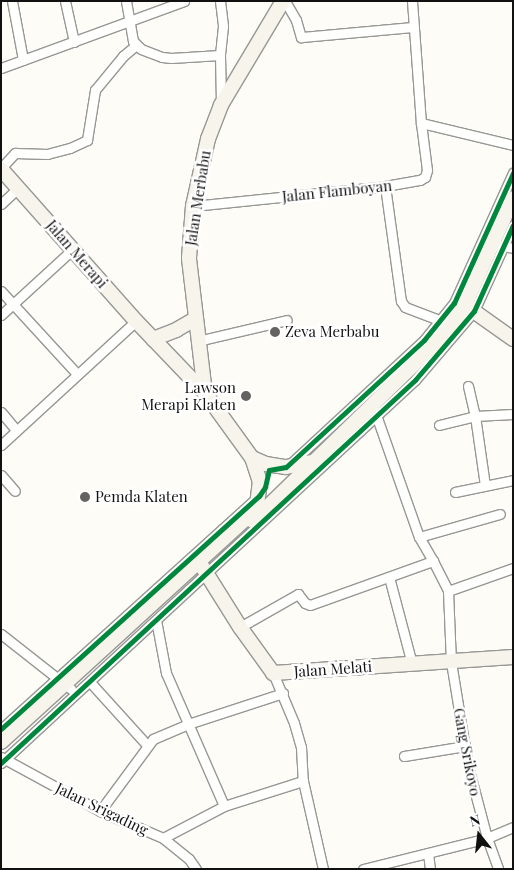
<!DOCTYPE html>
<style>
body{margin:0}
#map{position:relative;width:514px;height:870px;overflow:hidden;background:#fdfcf7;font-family:"Playfair Display",serif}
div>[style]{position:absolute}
.roads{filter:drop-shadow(1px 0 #979795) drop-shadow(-1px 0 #979795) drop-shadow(0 1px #979795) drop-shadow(0 -1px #979795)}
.street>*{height:9px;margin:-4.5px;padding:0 4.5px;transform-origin:4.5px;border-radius:4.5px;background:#fffffe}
.secondary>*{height:14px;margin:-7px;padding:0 7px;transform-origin:7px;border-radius:7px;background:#f6f4eb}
.cycleway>*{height:5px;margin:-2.5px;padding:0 2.5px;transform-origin:2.5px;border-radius:2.5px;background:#00873e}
.dots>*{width:14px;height:14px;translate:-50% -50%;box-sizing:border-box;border:2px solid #fff;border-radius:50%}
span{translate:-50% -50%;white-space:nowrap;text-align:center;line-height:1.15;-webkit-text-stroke:5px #fff;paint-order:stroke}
.street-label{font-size:15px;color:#111}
.poi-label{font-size:15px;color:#111}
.left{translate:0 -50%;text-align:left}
.right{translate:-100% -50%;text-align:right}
.frame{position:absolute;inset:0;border:2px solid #111;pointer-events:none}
.north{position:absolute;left:454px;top:810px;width:50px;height:50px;-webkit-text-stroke:4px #fff;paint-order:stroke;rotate:344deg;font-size:14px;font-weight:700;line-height:20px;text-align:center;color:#111}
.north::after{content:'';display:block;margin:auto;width:18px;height:22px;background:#111;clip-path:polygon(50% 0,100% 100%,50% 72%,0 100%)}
</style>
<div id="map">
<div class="roads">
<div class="street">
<div style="left:12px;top:1px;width:60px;rotate:79.4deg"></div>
<div style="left:65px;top:1px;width:42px;rotate:77.6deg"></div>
<div style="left:126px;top:1px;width:41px;rotate:80.1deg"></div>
<div style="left:133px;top:41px;width:11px;rotate:45deg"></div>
<div style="left:141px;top:49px;width:22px;rotate:21deg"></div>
<div style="left:162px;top:57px;width:9px;rotate:6deg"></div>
<div style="left:171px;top:58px;width:49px;rotate:-3.5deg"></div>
<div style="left:220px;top:1px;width:25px;rotate:83deg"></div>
<div style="left:223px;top:26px;width:29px;rotate:96deg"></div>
<div style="left:220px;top:55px;width:48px;rotate:88.8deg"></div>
<div style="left:285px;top:1px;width:22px;rotate:60deg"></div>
<div style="left:296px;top:20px;width:18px;rotate:74deg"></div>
<div style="left:301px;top:37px;width:113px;rotate:-5.1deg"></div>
<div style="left:412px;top:1px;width:122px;rotate:85.8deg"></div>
<div style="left:421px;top:123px;width:95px;rotate:13.4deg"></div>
<div style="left:1px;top:68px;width:195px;rotate:-20.1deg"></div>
<div style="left:1px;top:168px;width:21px;rotate:-47deg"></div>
<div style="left:15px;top:153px;width:32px;rotate:2deg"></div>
<div style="left:47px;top:154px;width:24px;rotate:-15deg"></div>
<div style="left:70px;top:148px;width:19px;rotate:-25deg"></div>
<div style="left:87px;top:140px;width:51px;rotate:-80.9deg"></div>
<div style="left:95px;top:90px;width:44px;rotate:-50.5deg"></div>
<div style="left:123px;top:56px;width:17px;rotate:-40deg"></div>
<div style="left:385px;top:186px;width:116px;rotate:82.1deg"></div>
<div style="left:401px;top:301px;width:7px;rotate:56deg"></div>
<div style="left:405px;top:307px;width:42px;rotate:21deg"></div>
<div style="left:1px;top:204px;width:23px;rotate:-43deg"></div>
<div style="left:193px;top:206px;width:193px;rotate:-5.9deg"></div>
<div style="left:385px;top:186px;width:36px;rotate:-10deg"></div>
<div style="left:420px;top:180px;width:6px;rotate:-31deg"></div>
<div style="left:425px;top:177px;width:7px;rotate:-74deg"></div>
<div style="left:427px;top:170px;width:47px;rotate:-97.3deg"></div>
<div style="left:498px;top:245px;width:15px;rotate:11deg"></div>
<div style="left:1px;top:291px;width:113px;rotate:47.5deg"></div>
<div style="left:1px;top:315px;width:98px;rotate:-42.5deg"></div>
<div style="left:197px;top:341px;width:92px;rotate:-13.1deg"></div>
<div style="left:468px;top:386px;width:31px;rotate:77deg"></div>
<div style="left:475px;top:416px;width:70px;rotate:81.8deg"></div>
<div style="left:1px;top:412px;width:23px;rotate:50deg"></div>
<div style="left:439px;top:425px;width:37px;rotate:-14deg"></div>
<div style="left:475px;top:416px;width:38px;rotate:-3deg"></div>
<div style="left:1px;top:445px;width:183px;rotate:-42.6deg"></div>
<div style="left:289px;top:465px;width:184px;rotate:-42.8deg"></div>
<div style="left:424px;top:340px;width:48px;rotate:-51deg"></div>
<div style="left:454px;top:303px;width:143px;rotate:-65.6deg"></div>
<div style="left:1px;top:475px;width:21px;rotate:49deg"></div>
<div style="left:455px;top:492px;width:59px;rotate:-11.7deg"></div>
<div style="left:419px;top:537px;width:84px;rotate:-15.9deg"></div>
<div style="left:433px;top:561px;width:34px;rotate:63deg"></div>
<div style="left:448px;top:591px;width:71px;rotate:87.6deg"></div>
<div style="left:451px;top:662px;width:105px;rotate:80.7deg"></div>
<div style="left:468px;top:766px;width:74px;rotate:75.2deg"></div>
<div style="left:487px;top:838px;width:33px;rotate:70deg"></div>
<div style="left:389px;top:577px;width:90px;rotate:75.2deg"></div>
<div style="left:448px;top:591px;width:69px;rotate:-19.5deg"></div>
<div style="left:156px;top:620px;width:54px;rotate:79.3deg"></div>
<div style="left:166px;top:673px;width:145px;rotate:66.4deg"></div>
<div style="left:240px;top:627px;width:67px;rotate:-29.6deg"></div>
<div style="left:298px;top:594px;width:11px;rotate:52deg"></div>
<div style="left:305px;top:603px;width:5px;rotate:22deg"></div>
<div style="left:310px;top:605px;width:131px;rotate:-19.7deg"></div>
<div style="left:433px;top:561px;width:28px;rotate:-120deg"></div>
<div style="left:419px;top:537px;width:133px;rotate:-109.4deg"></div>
<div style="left:1px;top:634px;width:89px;rotate:38.2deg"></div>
<div style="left:273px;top:673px;width:54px;rotate:67.2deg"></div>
<div style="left:294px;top:723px;width:25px;rotate:74deg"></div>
<div style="left:301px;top:747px;width:34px;rotate:87deg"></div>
<div style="left:303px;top:781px;width:90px;rotate:77.2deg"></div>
<div style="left:90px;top:682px;width:85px;rotate:47.9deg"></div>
<div style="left:1px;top:729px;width:345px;rotate:-42.1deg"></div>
<div style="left:404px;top:756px;width:62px;rotate:-9.3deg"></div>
<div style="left:1px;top:757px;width:113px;rotate:28.6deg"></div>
<div style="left:100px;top:811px;width:69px;rotate:23.2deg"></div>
<div style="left:163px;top:838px;width:33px;rotate:39deg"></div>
<div style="left:189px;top:859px;width:12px;rotate:55deg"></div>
<div style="left:1px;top:763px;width:564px;rotate:-42.77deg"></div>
<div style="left:415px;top:380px;width:91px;rotate:-49.5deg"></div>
<div style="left:474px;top:311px;width:94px;rotate:-65.6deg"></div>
<div style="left:100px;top:811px;width:89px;rotate:-53.6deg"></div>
<div style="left:153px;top:739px;width:38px;rotate:-23deg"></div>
<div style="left:188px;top:724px;width:100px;rotate:-18.1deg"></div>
<div style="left:163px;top:838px;width:69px;rotate:-27.7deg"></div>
<div style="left:224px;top:806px;width:83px;rotate:-17.6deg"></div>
<div style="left:428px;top:853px;width:16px;rotate:83deg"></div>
<div style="left:363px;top:869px;width:128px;rotate:-14deg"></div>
<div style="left:487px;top:838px;width:28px;rotate:-23deg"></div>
</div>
<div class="secondary">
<div style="left:1px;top:169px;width:203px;rotate:48.4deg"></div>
<div style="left:136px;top:321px;width:98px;rotate:46.2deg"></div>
<div style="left:465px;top:305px;width:59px;rotate:35.3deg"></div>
<div style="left:153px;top:339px;width:25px;rotate:-21deg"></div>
<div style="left:176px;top:330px;width:22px;rotate:-30deg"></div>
<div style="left:252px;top:458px;width:15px;rotate:23deg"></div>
<div style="left:266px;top:464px;width:20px;rotate:9deg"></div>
<div style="left:286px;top:467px;width:26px;rotate:-11deg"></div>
<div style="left:253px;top:521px;width:247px;rotate:-44.2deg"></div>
<div style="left:430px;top:349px;width:31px;rotate:-48deg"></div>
<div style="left:451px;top:326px;width:25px;rotate:-56deg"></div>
<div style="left:465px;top:305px;width:117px;rotate:-65.8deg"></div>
<div style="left:198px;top:560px;width:79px;rotate:57.9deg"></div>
<div style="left:240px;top:627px;width:57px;rotate:54.3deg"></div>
<div style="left:273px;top:673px;width:241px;rotate:-3.8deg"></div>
<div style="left:1px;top:742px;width:340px;rotate:-42.4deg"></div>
<div style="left:252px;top:513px;width:9px;rotate:-58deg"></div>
<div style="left:257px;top:505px;width:23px;rotate:-83deg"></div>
<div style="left:260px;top:482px;width:25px;rotate:-108deg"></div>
<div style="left:252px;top:458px;width:80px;rotate:-125.9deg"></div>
<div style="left:205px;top:393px;width:136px;rotate:-96.8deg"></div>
<div style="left:189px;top:258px;width:52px;rotate:-85.6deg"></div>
<div style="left:193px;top:206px;width:69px;rotate:-77.4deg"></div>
<div style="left:208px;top:139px;width:36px;rotate:-69deg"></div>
<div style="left:221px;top:105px;width:121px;rotate:-59.2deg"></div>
</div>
</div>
<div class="cycleway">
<div style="left:1px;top:729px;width:348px;rotate:-42.1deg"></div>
<div style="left:259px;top:496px;width:11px;rotate:-56deg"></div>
<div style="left:265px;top:487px;width:17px;rotate:-77deg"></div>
<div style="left:269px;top:470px;width:17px;rotate:-10deg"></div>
<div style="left:286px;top:467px;width:188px;rotate:-42.6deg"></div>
<div style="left:424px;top:340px;width:48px;rotate:-51deg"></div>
<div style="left:454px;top:303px;width:143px;rotate:-65.6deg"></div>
<div style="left:1px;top:763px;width:564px;rotate:-42.77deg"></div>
<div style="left:415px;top:380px;width:91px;rotate:-49.5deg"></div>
<div style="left:474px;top:311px;width:94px;rotate:-65.6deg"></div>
</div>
<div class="dots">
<div style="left:275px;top:332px;background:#646362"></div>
<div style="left:246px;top:396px;background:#646362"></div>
<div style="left:85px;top:497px;background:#646362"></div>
</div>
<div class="street-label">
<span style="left:337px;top:191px;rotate:-6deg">Jalan Flamboyan</span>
<span style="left:198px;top:198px;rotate:-81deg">Jalan Merbabu</span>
<span style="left:77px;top:254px;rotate:49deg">Jalan Merapi</span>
<span style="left:333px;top:669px;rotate:-4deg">Jalan Melati</span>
<span style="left:467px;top:752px;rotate:79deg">Gang Srikoyo</span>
<span style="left:102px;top:809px;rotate:26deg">Jalan Srigading</span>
</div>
<div class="poi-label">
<span class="left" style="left:285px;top:332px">Zeva Merbabu</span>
<span class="right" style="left:236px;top:396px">Lawson<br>Merapi Klaten</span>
<span class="left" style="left:95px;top:497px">Pemda Klaten</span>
</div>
<div class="frame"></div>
<div class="north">N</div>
</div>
